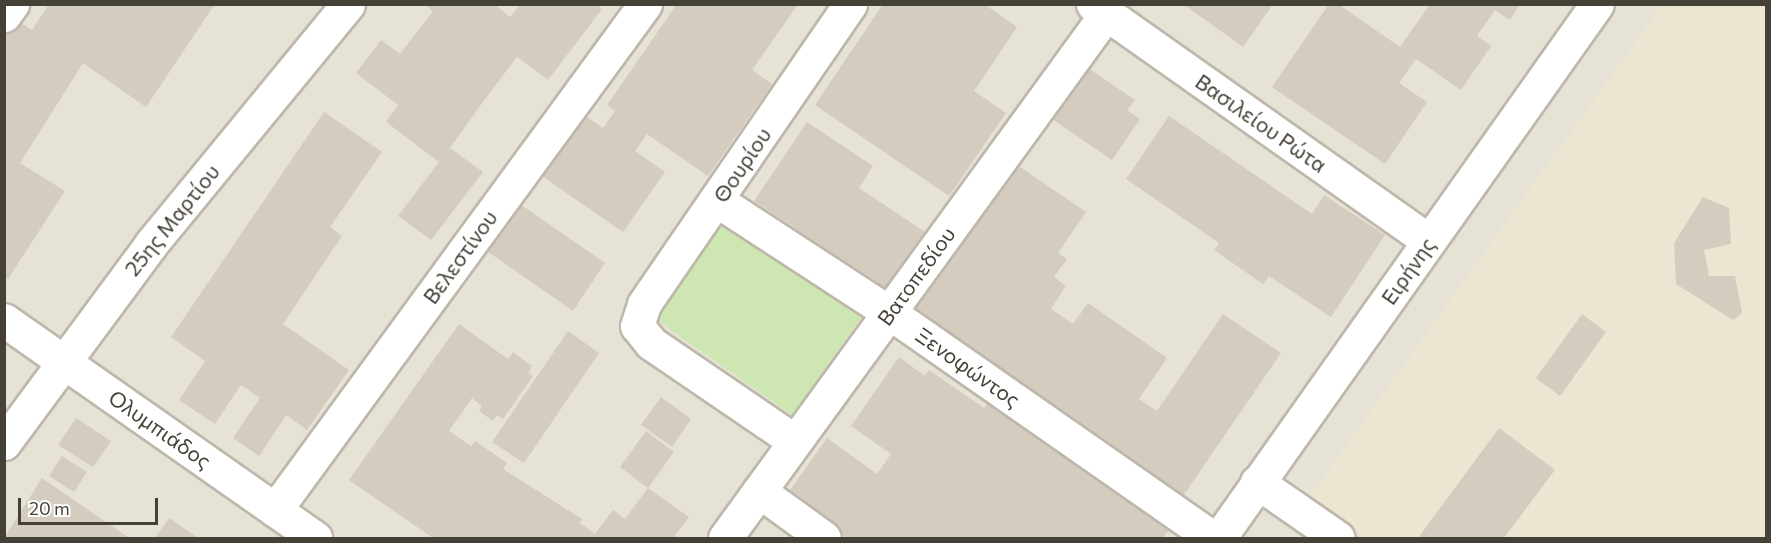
<!DOCTYPE html>
<meta charset="utf-8">
<style>
body{margin:0}
#map{position:relative;width:1771px;height:543px;overflow:hidden;background:#f3f0e8;font-family:Commissioner,sans-serif}
div>[style]{position:absolute}
.residential>*{inset:0;background:#e7e2d6}
.education>*{inset:0;background:#ece5d2}
.green>*{inset:0;background:#cde6b2}
.building>*{inset:0;background:#d4ccbe}
.roads{filter:drop-shadow(2px 0 #beb8ab) drop-shadow(-2px 0 #beb8ab) drop-shadow(0 2px #beb8ab) drop-shadow(0 -2px #beb8ab)}
.minor>*{height:33px;margin:-16.5px;padding:0 16.5px;transform-origin:16.5px;border-radius:16.5px;background:#fff}
.tertiary>*{height:33px;margin:-16.5px;padding:0 16.5px;transform-origin:16.5px;border-radius:16.5px;background:#fff}
span{translate:-50% -50%;white-space:nowrap;text-align:center;line-height:1.15;-webkit-text-stroke:5px #fff;paint-order:stroke}
.street-label{font-size:21px;color:#464137}
.frame{position:absolute;inset:0;border:6px solid #464137;pointer-events:none}
.scale{position:absolute;left:18px;top:498px;width:140px;height:27px;box-sizing:border-box;border:3px solid #464137;border-top:0;padding-left:8px;font-size:18px;line-height:21px;white-space:nowrap;color:#464137;-webkit-text-stroke:4px #fff;paint-order:stroke}
</style>
<div id="map">
<div class="residential">
<div style="clip-path:polygon(5px 5px,1766px 5px,1766px 538px,5px 538px)"></div>
</div>
<div class="education">
<div style="clip-path:polygon(1662px 5px,1766px 5px,1766px 538px,1368px 538px,1309px 497px)"></div>
</div>
<div class="green">
<div style="clip-path:polygon(721px 217px,861px 318px,792px 415px,651px 316px)"></div>
</div>
<div class="building">
<div style="clip-path:polygon(49px 4px,215px 4px,146px 107px,83px 63px,20px 163px,65px 191px,8px 279px,4px 277px,4px 36px,15px 19px,32px 30px)"></div>
<div style="clip-path:polygon(424px 4px,494px 4px,510px 17px,520px 4px,596px 4px,602px 9px,548px 80px,517px 57px,488px 95px,450px 148px,483px 172px,431px 240px,398px 216px,439px 162px,386px 122px,398px 105px,356px 73px,381px 40px,400px 54px,433px 11px)"></div>
<div style="clip-path:polygon(677px 4px,798px 4px,752px 70px,772px 84px,708px 176px,647px 134px,635px 151px,665px 172px,623px 232px,539px 174px,581px 113px,603px 128px,615px 111px,607px 105px)"></div>
<div style="clip-path:polygon(883px 4px,984px 4px,1017px 27px,974px 91px,1006px 113px,949px 196px,815px 105px)"></div>
<div style="clip-path:polygon(1183px 4px,1273px 4px,1243px 47px)"></div>
<div style="clip-path:polygon(1329px 4px,1338px 4px,1400px 47px,1430px 4px,1520px 4px,1510px 20px,1495px 10px,1477px 36px,1491px 46px,1461px 90px,1416px 59px,1399px 83px,1427px 102px,1385px 164px,1272px 87px)"></div>
<div style="clip-path:polygon(1085px 66px,1135px 100px,1127px 110px,1140px 119px,1112px 160px,1049px 117px)"></div>
<div style="clip-path:polygon(324px 112px,382px 152px,330px 227px,342px 236px,283px 324px,349px 370px,307px 430px,286px 415px,259px 456px,233px 438px,260px 398px,241px 385px,215px 424px,179px 400px,205px 361px,171px 337px)"></div>
<div style="clip-path:polygon(1169px 116px,1312px 214px,1324px 195px,1385px 235px,1331px 317px,1269px 276px,1263px 284px,1214px 250px,1219px 243px,1126px 179px)"></div>
<div style="clip-path:polygon(807px 122px,873px 166px,859px 188px,925px 232px,887px 289px,754px 201px)"></div>
<div style="clip-path:polygon(1014px 163px,1086px 212px,1058px 253px,1067px 259px,1054px 277px,1066px 286px,1051px 309px,1073px 324px,1088px 303px,1167px 358px,1139px 399px,1157px 411px,1223px 314px,1281px 353px,1183px 496px,913px 311px)"></div>
<div style="clip-path:polygon(1703px 197px,1729px 208px,1731px 244px,1704px 250px,1709px 276px,1735px 276px,1742px 313px,1733px 320px,1676px 284px,1674px 243px)"></div>
<div style="clip-path:polygon(514px 200px,605px 263px,573px 311px,481px 247px)"></div>
<div style="clip-path:polygon(1582px 314px,1606px 332px,1560px 396px,1536px 378px)"></div>
<div style="clip-path:polygon(459px 324px,508px 359px,513px 352px,532px 366px,528px 373px,533px 376px,503px 419px,497px 415px,493px 421px,479px 411px,482px 406px,472px 398px,449px 431px,471px 446px,475px 441px,507px 463px,503px 469px,582px 519px,580px 523px,595px 534px,613px 510px,625px 519px,648px 488px,689px 517px,673px 538px,433px 538px,349px 480px)"></div>
<div style="clip-path:polygon(568px 331px,599px 353px,524px 463px,492px 442px)"></div>
<div style="clip-path:polygon(899px 357px,925px 376px,929px 370px,984px 408px,991px 398px,1173px 525px,1163px 538px,847px 538px,786px 496px,827px 438px,877px 474px,891px 454px,851px 426px)"></div>
<div style="clip-path:polygon(661px 397px,691px 419px,672px 447px,641px 425px)"></div>
<div style="clip-path:polygon(76px 418px,111px 441px,93px 467px,58px 445px)"></div>
<div style="clip-path:polygon(1499px 428px,1555px 470px,1504px 538px,1418px 538px)"></div>
<div style="clip-path:polygon(646px 431px,674px 452px,648px 488px,620px 467px)"></div>
<div style="clip-path:polygon(62px 456px,87px 472px,74px 492px,49px 476px)"></div>
<div style="clip-path:polygon(42px 478px,129px 538px,4px 538px)"></div>
<div style="clip-path:polygon(169px 518px,198px 538px,155px 538px)"></div>
</div>
<div class="roads">
<div class="minor">
<div style="left:1093px;top:4px;width:411px;rotate:35.2deg"></div>
<div style="left:4px;top:15px;width:14px;rotate:-54deg"></div>
<div style="left:718px;top:201px;width:205px;rotate:33.1deg"></div>
<div style="left:890px;top:313px;width:394px;rotate:34.9deg"></div>
<div style="left:793px;top:440px;width:172px;rotate:-145.7deg"></div>
<div style="left:651px;top:343px;width:22px;rotate:-129deg"></div>
<div style="left:637px;top:326px;width:23px;rotate:-72deg"></div>
<div style="left:644px;top:304px;width:364px;rotate:-55.5deg"></div>
<div style="left:1257px;top:482px;width:98px;rotate:34.7deg"></div>
<div style="left:759px;top:491px;width:80px;rotate:35.9deg"></div>
<div style="left:275px;top:510px;width:627px;rotate:-53.82deg"></div>
<div style="left:725px;top:538px;width:648px;rotate:-53.98deg"></div>
<div style="left:1219px;top:538px;width:654px;rotate:-54.71deg"></div>
</div>
<div class="tertiary">
<div style="left:4px;top:320px;width:380px;rotate:35deg"></div>
<div style="left:4px;top:443px;width:247px;rotate:-53.5deg"></div>
<div style="left:151px;top:244px;width:310px;rotate:-50.6deg"></div>
</div>
</div>
<div class="street-label">
<span style="left:1261px;top:123px;rotate:35deg">Βασιλείου Ρώτα</span>
<span style="left:742px;top:165px;rotate:-56deg">Θουρίου</span>
<span style="left:172px;top:220px;rotate:-51deg">25ης Μαρτίου</span>
<span style="left:460px;top:257px;rotate:-54deg">Βελεστίνου</span>
<span style="left:1408px;top:271px;rotate:-55deg">Ειρήνης</span>
<span style="left:916px;top:276px;rotate:-54deg">Βατοπεδίου</span>
<span style="left:968px;top:367px;rotate:35deg">Ξενοφώντος</span>
<span style="left:160px;top:429px;rotate:35deg">Ολυμπιάδος</span>
</div>
<div class="frame"></div>
<div class="scale">20 m</div>
</div>
